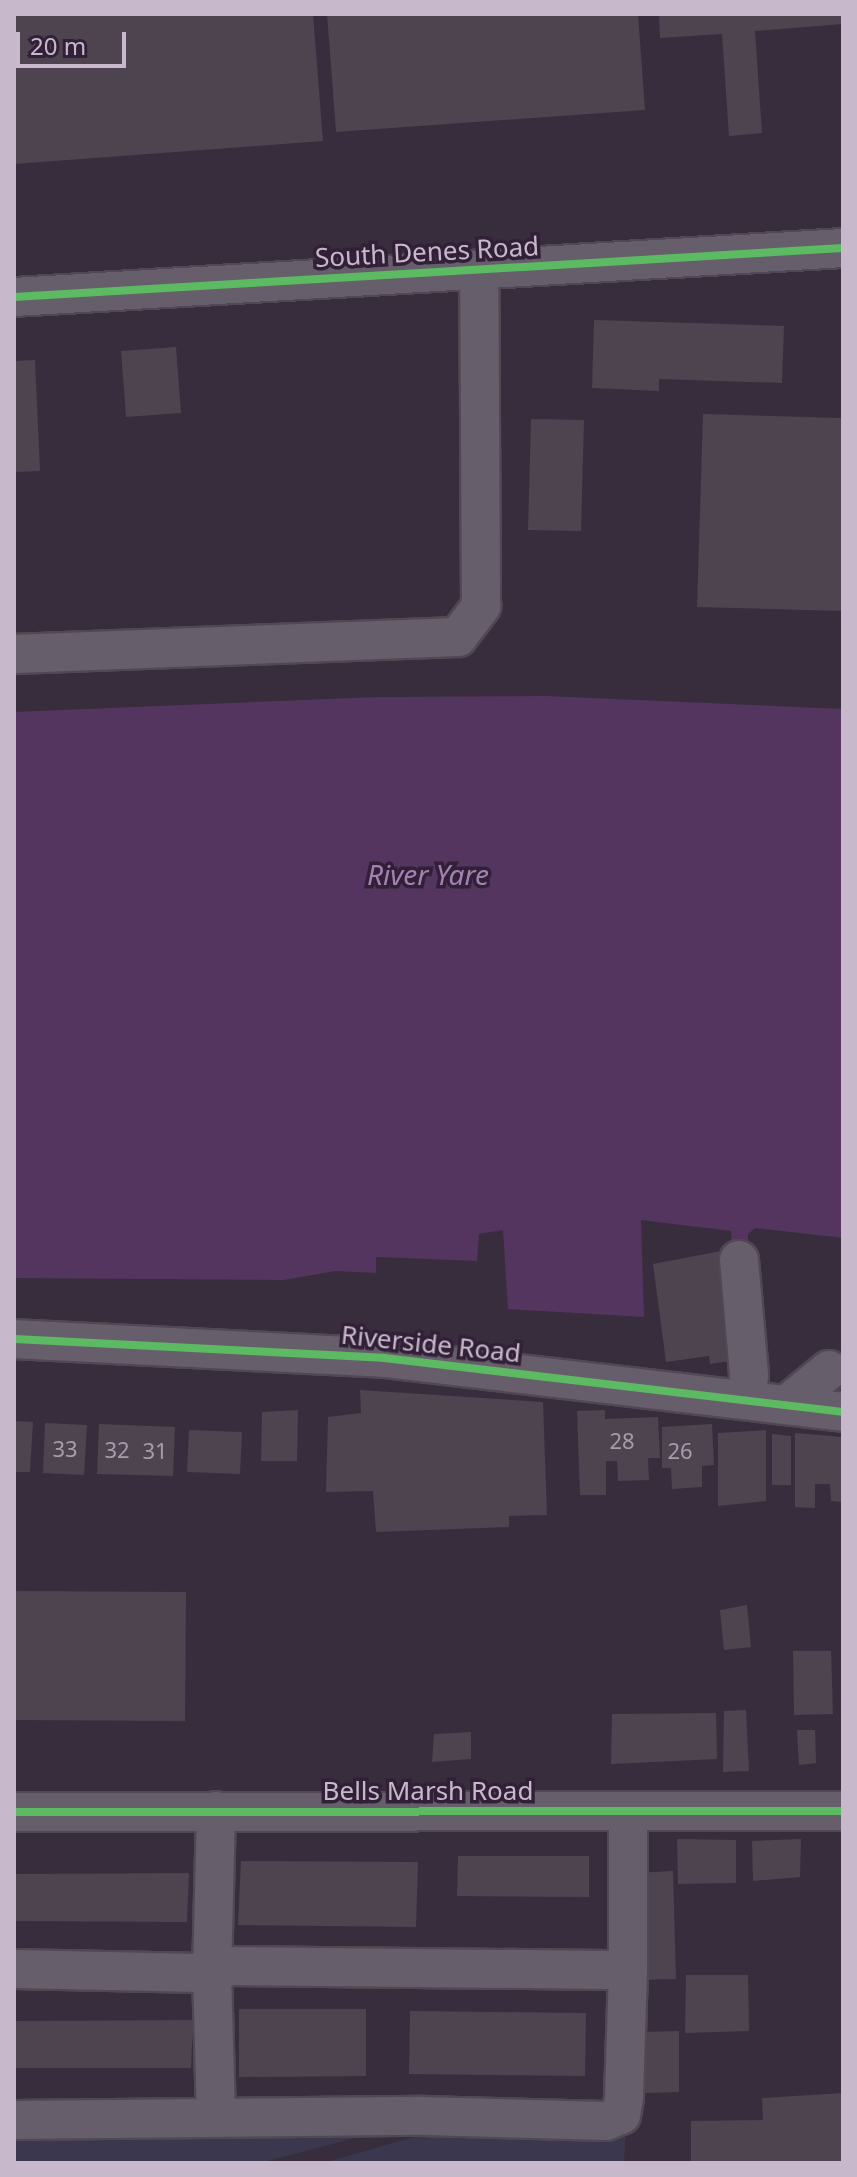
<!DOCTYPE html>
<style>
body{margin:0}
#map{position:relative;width:857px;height:2177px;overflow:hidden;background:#382d3c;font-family:"Noto Sans",sans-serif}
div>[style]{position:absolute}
.green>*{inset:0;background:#3b374e}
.water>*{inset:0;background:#54355f}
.building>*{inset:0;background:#4d4450}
.roads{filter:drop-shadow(2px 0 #504853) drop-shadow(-2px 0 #504853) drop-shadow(0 2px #504853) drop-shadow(0 -2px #504853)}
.minor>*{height:38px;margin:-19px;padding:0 19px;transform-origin:19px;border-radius:19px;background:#665e6a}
.cycleway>*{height:8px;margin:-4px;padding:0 4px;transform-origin:4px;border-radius:4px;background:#5cba63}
span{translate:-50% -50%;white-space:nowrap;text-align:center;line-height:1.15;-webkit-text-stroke:7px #312037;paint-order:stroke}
.number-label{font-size:22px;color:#a89cac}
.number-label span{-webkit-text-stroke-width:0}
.street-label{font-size:26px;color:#c7b9cb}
.water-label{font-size:28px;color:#a581b2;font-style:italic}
.frame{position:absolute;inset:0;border:16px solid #c7b9cb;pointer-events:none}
.scale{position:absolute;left:16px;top:32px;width:110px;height:36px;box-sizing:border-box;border:4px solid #c7b9cb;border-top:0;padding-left:10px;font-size:24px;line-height:28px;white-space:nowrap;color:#c7b9cb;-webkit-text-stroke:6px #312037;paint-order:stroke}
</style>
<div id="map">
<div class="green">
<div style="clip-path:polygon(409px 2124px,260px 2163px,14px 2163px,14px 2129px)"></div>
<div style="clip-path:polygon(626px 2127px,624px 2163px,324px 2163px,424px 2134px)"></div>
</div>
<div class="water">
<div style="clip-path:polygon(546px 696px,843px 709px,843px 1238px,755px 1228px,748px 1234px,749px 1288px,734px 1294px,731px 1231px,641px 1220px,644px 1317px,508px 1309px,503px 1230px,479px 1234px,477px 1261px,376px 1257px,376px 1273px,335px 1271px,284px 1280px,14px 1278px,14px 712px,377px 697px)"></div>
</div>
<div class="building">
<div style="clip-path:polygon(14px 14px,313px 14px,323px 141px,14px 164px)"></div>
<div style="clip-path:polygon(327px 14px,638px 14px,645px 110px,336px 132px)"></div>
<div style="clip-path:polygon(659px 14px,843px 14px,843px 24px,755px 31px,762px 133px,729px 136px,722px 34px,660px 38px)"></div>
<div style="clip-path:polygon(594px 320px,784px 326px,782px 383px,659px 379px,659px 391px,592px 388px)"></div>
<div style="clip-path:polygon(176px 347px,181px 413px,126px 417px,121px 351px)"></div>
<div style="clip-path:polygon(35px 360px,40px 471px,14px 472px,14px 361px)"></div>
<div style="clip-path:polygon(703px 414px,843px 418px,843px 611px,697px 607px)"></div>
<div style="clip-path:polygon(531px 419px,584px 420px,581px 531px,528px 530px)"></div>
<div style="clip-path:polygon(721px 1251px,737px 1360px,710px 1364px,709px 1356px,666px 1362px,653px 1264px)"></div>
<div style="clip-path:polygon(360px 1390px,543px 1402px,547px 1515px,509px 1516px,509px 1527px,376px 1532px,373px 1491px,326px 1492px,328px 1417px,361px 1413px)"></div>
<div style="clip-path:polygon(298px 1410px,297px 1461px,261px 1461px,262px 1412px)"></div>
<div style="clip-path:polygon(605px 1410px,605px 1419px,658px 1417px,660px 1458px,648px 1458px,649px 1480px,618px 1481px,617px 1461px,606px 1461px,606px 1495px,580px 1495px,577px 1411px)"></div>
<div style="clip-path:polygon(14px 1421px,33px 1422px,30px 1472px,14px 1472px)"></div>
<div style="clip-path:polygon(45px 1423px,87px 1425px,84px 1475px,43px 1473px)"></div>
<div style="clip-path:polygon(99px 1424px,175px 1427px,173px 1476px,97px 1474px)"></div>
<div style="clip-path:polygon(712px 1424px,714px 1465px,702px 1466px,702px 1487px,672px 1489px,671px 1468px,662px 1468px,662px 1427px)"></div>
<div style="clip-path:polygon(189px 1430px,242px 1432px,240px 1474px,187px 1472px)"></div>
<div style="clip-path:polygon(766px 1430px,766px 1501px,718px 1506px,718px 1433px)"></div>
<div style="clip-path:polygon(795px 1433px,843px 1437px,843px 1502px,831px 1501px,830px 1484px,815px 1484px,815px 1508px,795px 1507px)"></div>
<div style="clip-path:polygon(772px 1434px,791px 1436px,791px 1485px,772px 1485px)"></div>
<div style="clip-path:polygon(14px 1591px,186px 1592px,185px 1721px,14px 1720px)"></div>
<div style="clip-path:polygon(747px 1605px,751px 1647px,724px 1650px,720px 1610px)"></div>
<div style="clip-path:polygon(793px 1651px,831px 1651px,833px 1714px,794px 1715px)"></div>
<div style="clip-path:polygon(746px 1710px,749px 1771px,723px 1772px,724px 1711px)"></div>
<div style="clip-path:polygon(716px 1713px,717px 1759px,611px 1764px,612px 1714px)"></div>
<div style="clip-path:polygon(797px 1730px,815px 1730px,816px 1763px,799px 1765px)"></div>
<div style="clip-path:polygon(471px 1732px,471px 1759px,432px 1762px,434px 1734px)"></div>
<div style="clip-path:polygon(677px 1839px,736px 1840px,736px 1883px,678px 1884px)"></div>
<div style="clip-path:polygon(801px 1839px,800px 1877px,753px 1881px,752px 1841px)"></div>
<div style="clip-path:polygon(458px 1856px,589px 1856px,589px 1897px,457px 1896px)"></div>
<div style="clip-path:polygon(241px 1861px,418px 1862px,416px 1927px,238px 1925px)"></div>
<div style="clip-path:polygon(673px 1871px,676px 1979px,636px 1980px,635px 1873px)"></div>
<div style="clip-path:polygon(189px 1873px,187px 1922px,14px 1921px,14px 1874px)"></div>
<div style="clip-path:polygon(686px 1975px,748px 1975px,749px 2031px,685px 2033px)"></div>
<div style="clip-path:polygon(239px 2009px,366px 2009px,366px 2076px,239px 2077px)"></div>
<div style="clip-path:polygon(410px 2011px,586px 2013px,585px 2076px,409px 2074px)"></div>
<div style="clip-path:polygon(193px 2020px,191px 2068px,14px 2068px,14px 2021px)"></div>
<div style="clip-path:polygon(679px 2031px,679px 2092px,644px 2093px,641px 2032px)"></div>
<div style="clip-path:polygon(843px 2093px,843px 2161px,691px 2163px,691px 2121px,763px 2120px,762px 2098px)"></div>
</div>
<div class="roads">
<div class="minor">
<div style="left:14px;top:297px;width:830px;rotate:-3.38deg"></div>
<div style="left:14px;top:654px;width:444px;rotate:-2.2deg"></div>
<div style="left:458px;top:637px;width:39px;rotate:-53deg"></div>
<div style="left:481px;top:606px;width:337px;rotate:-90.3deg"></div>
<div style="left:739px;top:1260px;width:115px;rotate:85deg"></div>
<div style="left:749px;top:1375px;width:24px;rotate:95deg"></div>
<div style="left:14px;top:1339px;width:370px;rotate:2.9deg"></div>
<div style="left:384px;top:1358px;width:462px;rotate:6.7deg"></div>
<div style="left:789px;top:1403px;width:52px;rotate:-39.5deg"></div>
<div style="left:216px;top:1811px;width:162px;rotate:91.4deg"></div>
<div style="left:212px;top:1973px;width:145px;rotate:88.4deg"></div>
<div style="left:14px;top:1812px;width:829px;rotate:-0.07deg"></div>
<div style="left:14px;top:1969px;width:198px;rotate:1.2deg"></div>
<div style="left:212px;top:1973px;width:19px;rotate:-21deg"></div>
<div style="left:230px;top:1966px;width:398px;rotate:0.6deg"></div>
<div style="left:14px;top:2120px;width:409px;rotate:-0.6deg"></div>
<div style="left:423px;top:2116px;width:183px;rotate:1.6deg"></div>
<div style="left:606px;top:2121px;width:16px;rotate:-22deg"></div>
<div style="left:621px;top:2115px;width:17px;rotate:-80deg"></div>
<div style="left:624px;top:2098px;width:128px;rotate:-88.2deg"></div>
<div style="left:628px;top:1970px;width:159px;rotate:-90deg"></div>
</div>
</div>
<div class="cycleway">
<div style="left:14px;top:297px;width:830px;rotate:-3.38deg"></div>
<div style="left:14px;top:1339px;width:370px;rotate:2.9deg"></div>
<div style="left:384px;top:1358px;width:462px;rotate:6.7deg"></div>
<div style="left:14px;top:1812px;width:829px;rotate:-0.07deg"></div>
</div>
<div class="number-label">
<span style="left:622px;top:1441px">28</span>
<span style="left:65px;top:1449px">33</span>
<span style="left:117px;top:1450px">32</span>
<span style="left:155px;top:1451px">31</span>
<span style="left:680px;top:1451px">26</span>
</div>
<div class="street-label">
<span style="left:427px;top:252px;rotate:-3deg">South Denes Road</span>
<span style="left:431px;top:1344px;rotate:6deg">Riverside Road</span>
<span style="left:428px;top:1791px">Bells Marsh Road</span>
</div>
<div class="water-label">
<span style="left:428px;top:874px">River Yare</span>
</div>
<div class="frame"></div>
<div class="scale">20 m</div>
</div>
